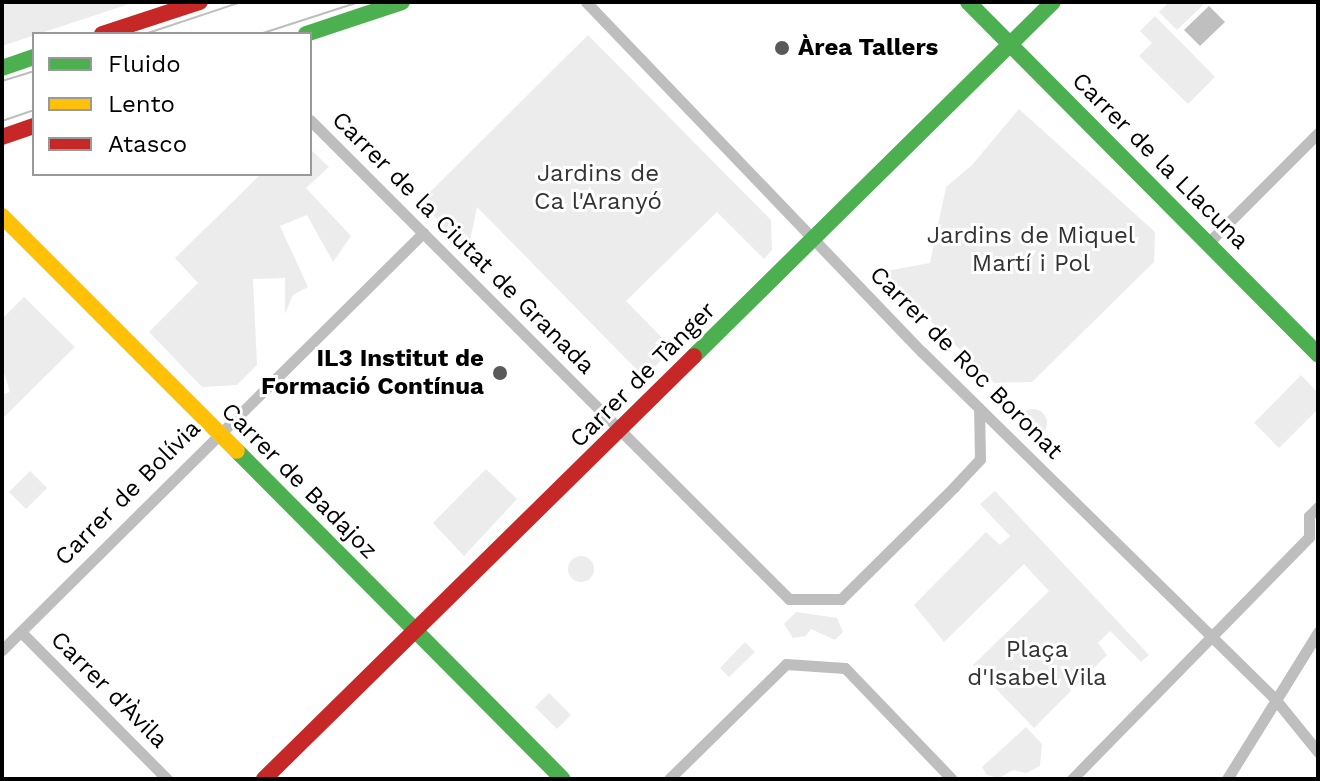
<!DOCTYPE html>
<meta charset="utf-8">
<style>
body{margin:0}
#map{position:relative;width:1320px;height:781px;overflow:hidden;background:#fff;font-family:"Work Sans",sans-serif}
div>[style]{position:absolute}
.green>*{inset:0;background:#ececec}
.round{border-radius:50%}
.water>*{inset:0;background:#bfbfbf}
.street>*{height:11px;margin:-5.5px;padding:0 5.5px;transform-origin:5.5px;border-radius:5.5px;background:#bebebe}
.fast>*{height:16px;margin:-8px;padding:0 8px;transform-origin:8px;border-radius:8px;background:#4caf50}
.slow>*{height:16px;margin:-8px;padding:0 8px;transform-origin:8px;border-radius:8px;background:#ffc107}
.jam>*{height:16px;margin:-8px;padding:0 8px;transform-origin:8px;border-radius:8px;background:#c62828}
.tram>*{height:2px;margin:-1px;padding:0 1px;transform-origin:1px;border-radius:1px;background:#bebebe}
.dots>*{width:22px;height:22px;translate:-50% -50%;box-sizing:border-box;border:4px solid #fff;border-radius:50%}
span{translate:-50% -50%;white-space:nowrap;text-align:center;line-height:1.15;-webkit-text-stroke:6px #fff;paint-order:stroke}
.poi-label{font-size:24px;color:#000;font-weight:700}
.left{translate:0 -50%;text-align:left}
.right{translate:-100% -50%;text-align:right}
.street-label{font-size:24px;color:#000}
.park-label{font-size:24px;color:#333}
.frame{position:absolute;inset:0;border:4px solid #000;pointer-events:none}
.legend{position:absolute;left:32px;top:32px;width:280px;height:144px;box-sizing:border-box;background:#fff;border:2px solid #999;margin:0;padding:10px 14px;list-style:none;font-size:24px;color:#000}
.legend li{display:flex;align-items:center;gap:16px;height:40px}
.legend b{width:40px;border:2px solid #999}
</style>
<div id="map">
<div class="green">
<div style="clip-path:polygon(2px 2px,135px 2px,2px 46px)"></div>
<div style="clip-path:polygon(1169px 2px,1206px 2px,1177px 30px,1159px 12px)"></div>
<div style="clip-path:polygon(1155px 16px,1215px 77px,1188px 104px,1139px 56px,1152px 43px,1140px 31px)"></div>
<div style="clip-path:polygon(588px 35px,771px 220px,772px 250px,764px 259px,717px 212px,626px 301px,673px 349px,644px 377px,477px 207px,468px 251px,420px 202px)"></div>
<div style="clip-path:polygon(1019px 109px,1155px 232px,1154px 262px,1032px 382px,994px 383px,881px 272px,930px 263px,946px 187px,972px 165px)"></div>
<div style="clip-path:polygon(310px 149px,329px 167px,306px 188px,351px 236px,333px 262px,307px 215px,280px 226px,308px 287px,293px 295px,285px 314px,285px 278px,253px 279px,257px 365px,237px 385px,202px 387px,149px 332px,198px 283px,175px 258px,261px 174px,310px 174px)"></div>
<div style="clip-path:polygon(24px 297px,75px 347px,2px 419px,2px 395px,10px 392px,2px 366px,2px 319px)"></div>
<div style="clip-path:polygon(1301px 375px,1318px 393px,1318px 409px,1279px 448px,1254px 423px)"></div>
<div class="round" style="left:1019px;top:409px;width:28px;height:28px"></div>
<div style="clip-path:polygon(486px 469px,517px 499px,464px 556px,433px 523px)"></div>
<div style="clip-path:polygon(30px 471px,47px 488px,26px 509px,9px 492px)"></div>
<div style="clip-path:polygon(995px 491px,1149px 655px,1141px 662px,1110px 631px,1098px 643px,1107px 655px,1034px 728px,973px 665px,1049px 591px,1024px 564px,944px 642px,914px 605px,986px 532px,1000px 545px,1010px 536px,980px 504px)"></div>
<div class="round" style="left:568px;top:556px;width:26px;height:26px"></div>
<div style="clip-path:polygon(796px 612px,837px 618px,843px 632px,835px 640px,811px 629px,806px 636px,793px 638px,784px 624px)"></div>
<div style="clip-path:polygon(745px 642px,755px 652px,729px 677px,720px 668px)"></div>
<div style="clip-path:polygon(549px 693px,571px 715px,557px 729px,535px 707px)"></div>
<div style="clip-path:polygon(1026px 727px,1042px 744px,1040px 766px,1026px 773px,1013px 770px,999px 778px,987px 775px,982px 767px)"></div>
</div>
<div class="water">
<div style="clip-path:polygon(1209px 6px,1225px 22px,1200px 46px,1184px 30px)"></div>
</div>
<div class="street">
<div style="left:586px;top:2px;width:485px;rotate:46.2deg"></div>
<div style="left:922px;top:352px;width:495px;rotate:44.5deg"></div>
<div style="left:1275px;top:699px;width:68px;rotate:50.9deg"></div>
<div style="left:310px;top:120px;width:677px;rotate:45deg"></div>
<div style="left:789px;top:599px;width:52px"></div>
<div style="left:841px;top:599px;width:159px;rotate:-44.7deg"></div>
<div style="left:954px;top:487px;width:38px;rotate:-47deg"></div>
<div style="left:980px;top:459px;width:51px;rotate:-91.1deg"></div>
<div style="left:1208px;top:243px;width:156px;rotate:-45deg"></div>
<div style="left:21px;top:632px;width:207px;rotate:45.2deg"></div>
<div style="left:2px;top:650px;width:593px;rotate:-44.73deg"></div>
<div style="left:669px;top:779px;width:164px;rotate:-44.5deg"></div>
<div style="left:786px;top:664px;width:59px;rotate:3.9deg"></div>
<div style="left:845px;top:668px;width:154px;rotate:46.1deg"></div>
<div style="left:1072px;top:779px;width:339px;rotate:-45.6deg"></div>
<div style="left:1309px;top:537px;width:21px;rotate:-90deg"></div>
<div style="left:1309px;top:516px;width:13px;rotate:-45deg"></div>
<div style="left:1227px;top:779px;width:173px;rotate:-58.2deg"></div>
</div>
<div class="fast">
<div style="left:968px;top:2px;width:497px;rotate:45.2deg"></div>
<div style="left:306px;top:34px;width:101px;rotate:-18.4deg"></div>
<div style="left:2px;top:68px;width:34px;rotate:-19deg"></div>
<div style="left:694px;top:356px;width:504px;rotate:-44.6deg"></div>
<div style="left:237px;top:451px;width:462px;rotate:45.2deg"></div>
</div>
<div class="slow">
<div style="left:2px;top:216px;width:332px;rotate:45deg"></div>
</div>
<div class="jam">
<div style="left:102px;top:34px;width:103px;rotate:-18.1deg"></div>
<div style="left:2px;top:137px;width:34px;rotate:-19deg"></div>
<div style="left:264px;top:779px;width:603px;rotate:-44.53deg"></div>
</div>
<div class="tram">
<div style="left:145px;top:34px;width:101px;rotate:-18.4deg"></div>
<div style="left:260px;top:34px;width:104px;rotate:-17.9deg"></div>
<div style="left:2px;top:81px;width:34px;rotate:-17deg"></div>
<div style="left:2px;top:121px;width:34px;rotate:-19deg"></div>
</div>
<div class="dots">
<div style="left:782px;top:48px;background:#595959"></div>
<div style="left:500px;top:373px;background:#595959"></div>
</div>
<div class="poi-label">
<span class="left" style="left:798px;top:48px">Àrea Tallers</span>
<span class="right" style="left:484px;top:373px">IL3 Institut de<br>Formació Contínua</span>
</div>
<div class="street-label">
<span style="left:1160px;top:161px;rotate:45deg">Carrer de la Llacuna</span>
<span style="left:463px;top:243px;rotate:45deg">Carrer de la Ciutat de Granada</span>
<span style="left:966px;top:363px;rotate:45deg">Carrer de Roc Boronat</span>
<span style="left:643px;top:375px;rotate:-45deg">Carrer de Tànger</span>
<span style="left:299px;top:481px;rotate:45deg">Carrer de Badajoz</span>
<span style="left:128px;top:493px;rotate:-45deg">Carrer de Bolívia</span>
<span style="left:109px;top:690px;rotate:45deg">Carrer d'Àvila</span>
</div>
<div class="park-label">
<span style="left:598px;top:188px">Jardins de<br>Ca l'Aranyó</span>
<span style="left:1031px;top:250px">Jardins de Miquel<br>Martí i Pol</span>
<span style="left:1037px;top:664px">Plaça<br>d'Isabel Vila</span>
</div>
<div class="frame"></div>
<ul class="legend">
<li><b style="height:10px;background:#4caf50"></b>Fluido</li>
<li><b style="height:10px;background:#ffc107"></b>Lento</li>
<li><b style="height:10px;background:#c62828"></b>Atasco</li>
</ul>
</div>
